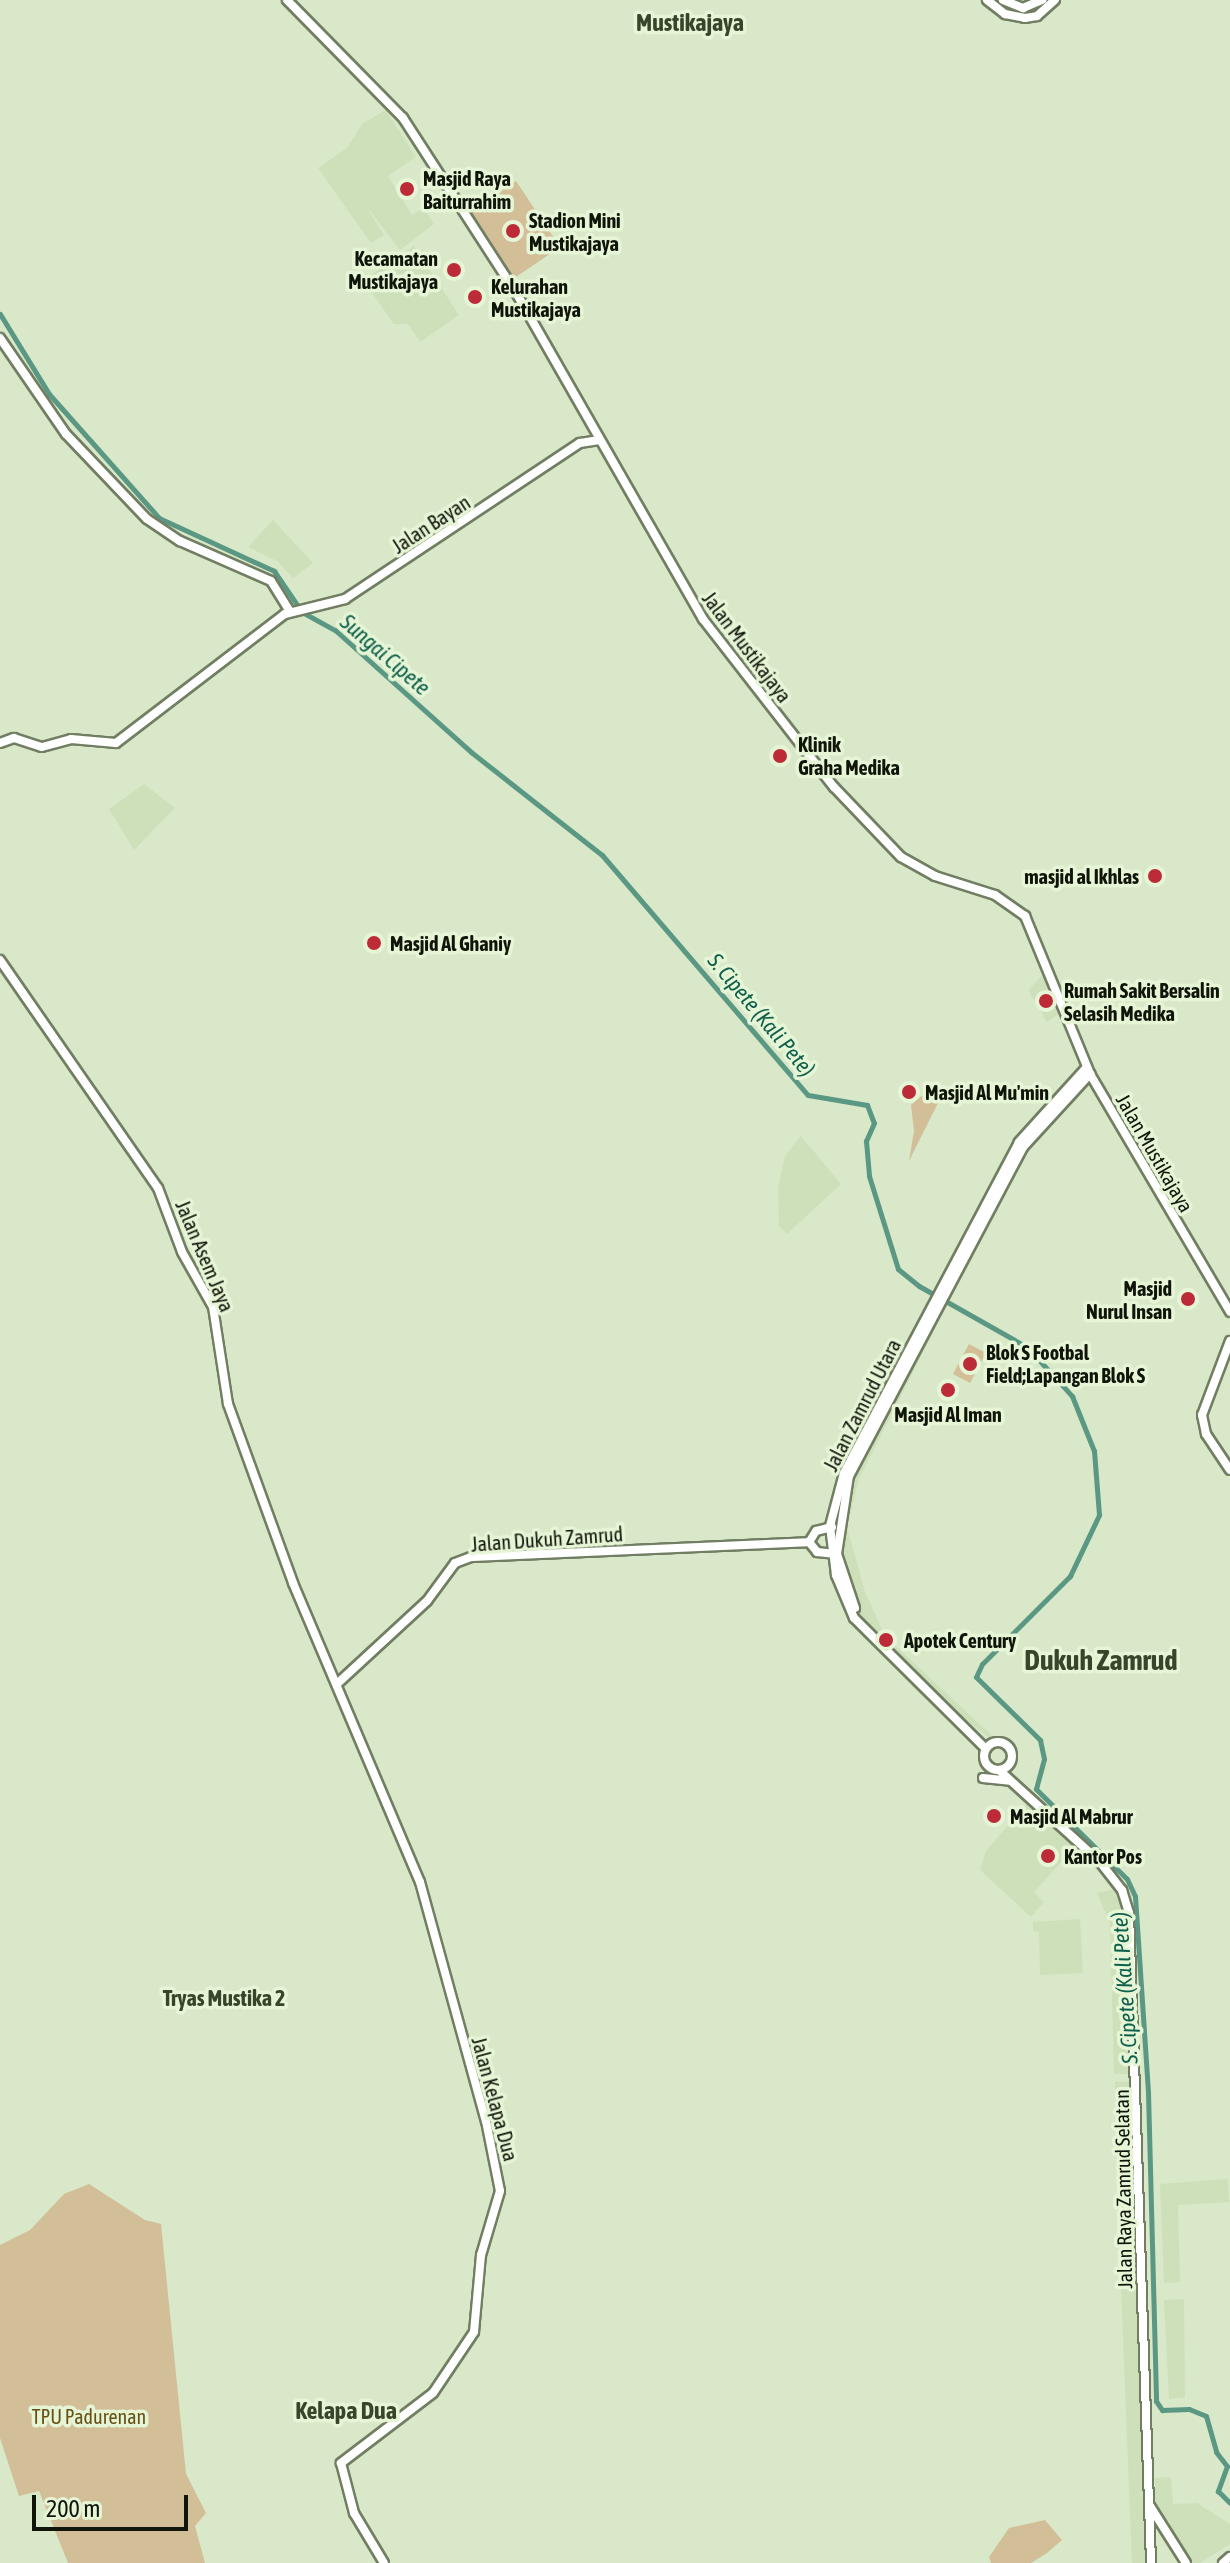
<!DOCTYPE html>
<style>
body{margin:0}
#map{position:relative;width:1230px;height:2563px;overflow:hidden;background:#d9e8c9;font-family:"Asap Condensed",sans-serif}
div>[style]{position:absolute}
.built>*{inset:0;background:#cee0ba}
.green>*{inset:0;background:#d2bf97}
.canal>*{height:5px;margin:-2.5px;padding:0 2.5px;transform-origin:2.5px;border-radius:2.5px;background:#5b9884}
.roads{filter:drop-shadow(2px 0 #717e62) drop-shadow(-2px 0 #717e62) drop-shadow(0 2px #717e62) drop-shadow(0 -2px #717e62)}
.secondary>*{height:8px;margin:-4px;padding:0 4px;transform-origin:4px;border-radius:4px;background:#fff}
.secondary>.ring{margin:-4px;padding:0;box-sizing:content-box;background:none;border:8px solid #fff;border-radius:50%}
.dots>*{width:22px;height:22px;translate:-50% -50%;box-sizing:border-box;border:4px solid #e6f5d6;border-radius:50%}
span{translate:-50% -50%;white-space:nowrap;text-align:center;line-height:1.15;-webkit-text-stroke:7px #e6f5d6;paint-order:stroke}
.poi-label{font-size:20px;color:#10150a;font-weight:700}
.left{translate:0 -50%;text-align:left}
.right{translate:-100% -50%;text-align:right}
.street-label{font-size:20px;color:#10150a}
.park-label{font-size:20px;color:#685015}
.water-label{font-size:22px;color:#0f604b;font-style:italic}
.neighbourhood-label{font-size:22px;color:#39452b;font-weight:700}
.quarter-label{font-size:24px;color:#39452b;font-weight:700}
.district-label{font-size:28px;color:#39452b;font-weight:700}
.scale{position:absolute;left:32px;top:2495px;width:156px;height:36px;box-sizing:border-box;border:4px solid #10150a;border-top:0;padding-left:10px;font-size:24px;line-height:28px;white-space:nowrap;color:#10150a;-webkit-text-stroke:6px #e6f5d6;paint-order:stroke}
</style>
<div id="map">
<div class="built">
<div style="clip-path:polygon(386px 110px,416px 157px,388px 176px,412px 215px,424px 208px,434px 224px,400px 250px,366px 206px,384px 235px,371px 243px,318px 168px,347px 148px,362px 124px)"></div>
<div style="clip-path:polygon(414px 246px,459px 315px,420px 342px,408px 324px,394px 324px,363px 280px)"></div>
<div style="clip-path:polygon(273px 520px,313px 563px,293px 578px,277px 561px,248px 547px)"></div>
<div style="clip-path:polygon(144px 784px,175px 808px,134px 850px,109px 809px)"></div>
<div style="clip-path:polygon(1046px 972px,1062px 1012px,1047px 1022px,1028px 990px)"></div>
<div style="clip-path:polygon(801px 1136px,841px 1184px,787px 1234px,779px 1226px,778px 1188px,785px 1156px)"></div>
<div style="clip-path:polygon(945px 1299px,949px 1301px,859px 1479px,847px 1527px,865px 1592px,885px 1636px,1003px 1746px,989px 1750px,994px 1742px,895px 1662px,859px 1616px,838px 1563px,845px 1543px,838px 1530px,857px 1466px)"></div>
<div style="clip-path:polygon(1028px 1802px,1078px 1844px,1034px 1892px,1044px 1902px,1031px 1917px,980px 1870px,986px 1851px)"></div>
<div style="clip-path:polygon(1116px 1889px,1129px 1913px,1134px 2074px,1114px 2074px,1110px 1923px,1097px 1893px)"></div>
<div style="clip-path:polygon(1080px 1919px,1083px 1973px,1040px 1975px,1039px 1932px,1033px 1931px,1033px 1922px)"></div>
<div style="clip-path:polygon(1137px 2081px,1151px 2563px,1132px 2563px,1117px 2187px,1115px 2082px)"></div>
<div style="clip-path:polygon(1228px 2179px,1229px 2202px,1178px 2205px,1180px 2282px,1164px 2283px,1160px 2184px)"></div>
<div style="clip-path:polygon(1184px 2299px,1185px 2397px,1169px 2399px,1164px 2300px)"></div>
<div style="clip-path:polygon(1171px 2477px,1173px 2504px,1197px 2503px,1230px 2524px,1230px 2544px,1200px 2563px,1186px 2563px,1155px 2511px,1155px 2478px)"></div>
</div>
<div class="green">
<div style="clip-path:polygon(516px 181px,560px 247px,510px 281px,466px 215px)"></div>
<div style="clip-path:polygon(925px 1093px,938px 1103px,909px 1161px,914px 1131px,911px 1105px)"></div>
<div style="clip-path:polygon(969px 1344px,986px 1353px,970px 1383px,953px 1374px)"></div>
<div style="clip-path:polygon(89px 2184px,145px 2220px,161px 2224px,186px 2474px,206px 2513px,195px 2526px,205px 2563px,68px 2563px,39px 2491px,19px 2496px,0 2438px,0 2245px,30px 2230px,64px 2194px)"></div>
<div style="clip-path:polygon(1045px 2520px,1062px 2540px,1047px 2553px,1031px 2563px,991px 2563px,989px 2557px,1009px 2528px)"></div>
</div>
<div class="canal">
<div style="left:0;top:314px;width:94px;rotate:58.5deg"></div>
<div style="left:49px;top:394px;width:166px;rotate:48.4deg"></div>
<div style="left:159px;top:518px;width:127px;rotate:24.7deg"></div>
<div style="left:274px;top:571px;width:50px;rotate:55.7deg"></div>
<div style="left:302px;top:612px;width:38px;rotate:29deg"></div>
<div style="left:335px;top:630px;width:183px;rotate:41.9deg"></div>
<div style="left:471px;top:752px;width:167px;rotate:38.2deg"></div>
<div style="left:602px;top:855px;width:316px;rotate:49.4deg"></div>
<div style="left:808px;top:1095px;width:60px;rotate:9.6deg"></div>
<div style="left:867px;top:1105px;width:19px;rotate:69deg"></div>
<div style="left:874px;top:1123px;width:20px;rotate:114deg"></div>
<div style="left:866px;top:1141px;width:35px;rotate:85deg"></div>
<div style="left:869px;top:1176px;width:97px;rotate:72.7deg"></div>
<div style="left:898px;top:1269px;width:27px;rotate:39deg"></div>
<div style="left:919px;top:1286px;width:124px;rotate:29.5deg"></div>
<div style="left:1027px;top:1347px;width:67px;rotate:47.4deg"></div>
<div style="left:1072px;top:1396px;width:59px;rotate:68.2deg"></div>
<div style="left:1094px;top:1451px;width:64px;rotate:85.5deg"></div>
<div style="left:1099px;top:1515px;width:68px;rotate:115.4deg"></div>
<div style="left:1070px;top:1576px;width:124px;rotate:135deg"></div>
<div style="left:982px;top:1664px;width:14px;rotate:115deg"></div>
<div style="left:976px;top:1677px;width:90px;rotate:44.5deg"></div>
<div style="left:1040px;top:1740px;width:19px;rotate:78deg"></div>
<div style="left:1044px;top:1759px;width:31px;rotate:105deg"></div>
<div style="left:1036px;top:1789px;width:128px;rotate:44.7deg"></div>
<div style="left:1127px;top:1879px;width:19px;rotate:65deg"></div>
<div style="left:1135px;top:1896px;width:196px;rotate:86.2deg"></div>
<div style="left:1148px;top:2092px;width:309px;rotate:88.5deg"></div>
<div style="left:1156px;top:2401px;width:11px;rotate:56deg"></div>
<div style="left:1162px;top:2410px;width:27px;rotate:-2deg"></div>
<div style="left:1189px;top:2409px;width:18px;rotate:22deg"></div>
<div style="left:1206px;top:2416px;width:37px;rotate:74deg"></div>
<div style="left:1216px;top:2452px;width:18px;rotate:52deg"></div>
<div style="left:1227px;top:2466px;width:27px;rotate:110deg"></div>
<div style="left:1218px;top:2491px;width:17px;rotate:45deg"></div>
</div>
<div class="roads">
<div class="secondary">
<div style="left:287px;top:0;width:165px;rotate:45.5deg"></div>
<div style="left:403px;top:118px;width:212px;rotate:57.1deg"></div>
<div style="left:518px;top:296px;width:372px;rotate:60.2deg"></div>
<div style="left:703px;top:619px;width:213px;rotate:52.1deg"></div>
<div style="left:834px;top:787px;width:97px;rotate:46.3deg"></div>
<div style="left:901px;top:857px;width:39px;rotate:29deg"></div>
<div style="left:935px;top:876px;width:63px;rotate:17.6deg"></div>
<div style="left:995px;top:895px;width:37px;rotate:35deg"></div>
<div style="left:1025px;top:916px;width:171px;rotate:67.6deg"></div>
<div style="left:1090px;top:1074px;width:276px;rotate:59.5deg"></div>
<div style="left:987px;top:0;width:23px;rotate:38deg"></div>
<div style="left:1005px;top:14px;width:20px;rotate:11deg"></div>
<div style="left:1025px;top:18px;width:12px;rotate:-9deg"></div>
<div style="left:1037px;top:16px;width:24px;rotate:-42deg"></div>
<div style="left:1003px;top:0;width:22px;rotate:22deg"></div>
<div style="left:1023px;top:8px;width:21px;rotate:-23deg"></div>
<div style="left:0;top:338px;width:116px;rotate:55.5deg"></div>
<div style="left:66px;top:434px;width:117px;rotate:46.4deg"></div>
<div style="left:147px;top:519px;width:40px;rotate:34deg"></div>
<div style="left:180px;top:541px;width:99px;rotate:23.7deg"></div>
<div style="left:271px;top:581px;width:36px;rotate:58deg"></div>
<div style="left:0;top:743px;width:15px;rotate:-20deg"></div>
<div style="left:14px;top:738px;width:29px;rotate:18deg"></div>
<div style="left:42px;top:747px;width:30px;rotate:-15deg"></div>
<div style="left:71px;top:739px;width:45px;rotate:5.1deg"></div>
<div style="left:116px;top:743px;width:213px;rotate:-37.4deg"></div>
<div style="left:285px;top:614px;width:62px;rotate:-14deg"></div>
<div style="left:345px;top:599px;width:282px;rotate:-33.6deg"></div>
<div style="left:580px;top:443px;width:18px;rotate:-9deg"></div>
<div style="left:0;top:960px;width:277px;rotate:55.3deg"></div>
<div style="left:158px;top:1188px;width:68px;rotate:69.4deg"></div>
<div style="left:182px;top:1252px;width:63px;rotate:60.6deg"></div>
<div style="left:213px;top:1307px;width:98px;rotate:81.2deg"></div>
<div style="left:228px;top:1404px;width:190px;rotate:70deg"></div>
<div style="left:293px;top:1583px;width:325px;rotate:67deg"></div>
<div style="left:420px;top:1882px;width:248px;rotate:74.6deg"></div>
<div style="left:486px;top:2121px;width:71px;rotate:78.7deg"></div>
<div style="left:500px;top:2191px;width:67px;rotate:106.5deg"></div>
<div style="left:481px;top:2255px;width:77px;rotate:95.2deg"></div>
<div style="left:474px;top:2332px;width:73px;rotate:123.9deg"></div>
<div style="left:433px;top:2393px;width:116px;rotate:142.7deg"></div>
<div style="left:341px;top:2463px;width:52px;rotate:75.4deg"></div>
<div style="left:354px;top:2513px;width:58px;rotate:59deg"></div>
<div style="left:1230px;top:1341px;width:79px;rotate:110.7deg"></div>
<div style="left:1202px;top:1415px;width:19px;rotate:78deg"></div>
<div style="left:1206px;top:1434px;width:43px;rotate:56.3deg"></div>
<div style="left:832px;top:1527px;width:16px;rotate:166deg"></div>
<div style="left:816px;top:1531px;width:13px;rotate:122deg"></div>
<div style="left:809px;top:1542px;width:13px;rotate:51deg"></div>
<div style="left:817px;top:1552px;width:19px;rotate:6deg"></div>
<div style="left:855px;top:1608px;width:57px;rotate:-108.4deg"></div>
<div style="left:837px;top:1554px;width:79px;rotate:-81.3deg"></div>
<div style="left:849px;top:1476px;width:374px;rotate:-62.1deg"></div>
<div style="left:1024px;top:1146px;width:98px;rotate:-47.5deg"></div>
<div style="left:338px;top:1683px;width:121px;rotate:-42.7deg"></div>
<div style="left:427px;top:1601px;width:47px;rotate:-53.6deg"></div>
<div style="left:455px;top:1563px;width:17px;rotate:-21deg"></div>
<div style="left:471px;top:1557px;width:338px;rotate:-2.5deg"></div>
<div class="ring" style="left:984px;top:1742px;width:20px;height:20px"></div>
<div style="left:986px;top:1749px;width:186px;rotate:-135.2deg"></div>
<div style="left:854px;top:1618px;width:47px;rotate:-112.7deg"></div>
<div style="left:836px;top:1575px;width:49px;rotate:-97deg"></div>
<div style="left:830px;top:1526px;width:55px;rotate:-75.2deg"></div>
<div style="left:844px;top:1473px;width:374px;rotate:-62.1deg"></div>
<div style="left:1019px;top:1142px;width:101px;rotate:-47.8deg"></div>
<div style="left:999px;top:1770px;width:137px;rotate:42.3deg"></div>
<div style="left:1100px;top:1862px;width:36px;rotate:52deg"></div>
<div style="left:1122px;top:1890px;width:24px;rotate:73deg"></div>
<div style="left:1129px;top:1913px;width:650px;rotate:88.06deg"></div>
<div style="left:983px;top:1778px;width:27px;rotate:6deg"></div>
<div style="left:1150px;top:2506px;width:67px;rotate:57.7deg"></div>
<div style="left:1223px;top:2563px;width:9px;rotate:-41deg"></div>
</div>
</div>
<div class="dots">
<div style="left:407px;top:189px;background:#bc2b37"></div>
<div style="left:513px;top:231px;background:#bc2b37"></div>
<div style="left:454px;top:270px;background:#bc2b37"></div>
<div style="left:475px;top:297px;background:#bc2b37"></div>
<div style="left:780px;top:756px;background:#bc2b37"></div>
<div style="left:1155px;top:876px;background:#bc2b37"></div>
<div style="left:374px;top:943px;background:#bc2b37"></div>
<div style="left:1046px;top:1001px;background:#bc2b37"></div>
<div style="left:909px;top:1092px;background:#bc2b37"></div>
<div style="left:1188px;top:1299px;background:#bc2b37"></div>
<div style="left:970px;top:1364px;background:#bc2b37"></div>
<div style="left:948px;top:1390px;background:#bc2b37"></div>
<div style="left:886px;top:1640px;background:#bc2b37"></div>
<div style="left:994px;top:1816px;background:#bc2b37"></div>
<div style="left:1048px;top:1856px;background:#bc2b37"></div>
</div>
<div class="poi-label">
<span class="left" style="left:423px;top:190px">Masjid Raya<br>Baiturrahim</span>
<span class="left" style="left:529px;top:232px">Stadion Mini<br>Mustikajaya</span>
<span class="right" style="left:438px;top:270px">Kecamatan<br>Mustikajaya</span>
<span class="left" style="left:491px;top:298px">Kelurahan<br>Mustikajaya</span>
<span class="left" style="left:798px;top:756px">Klinik<br>Graha Medika</span>
<span class="right" style="left:1139px;top:876px">masjid al Ikhlas</span>
<span class="left" style="left:390px;top:943px">Masjid Al Ghaniy</span>
<span class="left" style="left:1064px;top:1002px">Rumah Sakit Bersalin<br>Selasih Medika</span>
<span class="left" style="left:925px;top:1092px">Masjid Al Mu'min</span>
<span class="right" style="left:1172px;top:1300px">Masjid<br>Nurul Insan</span>
<span class="left" style="left:986px;top:1364px">Blok S Footbal<br>Field;Lapangan Blok S</span>
<span style="left:948px;top:1414px">Masjid Al Iman</span>
<span class="left" style="left:904px;top:1640px">Apotek Century</span>
<span class="left" style="left:1010px;top:1816px">Masjid Al Mabrur</span>
<span class="left" style="left:1064px;top:1856px">Kantor Pos</span>
</div>
<div class="street-label">
<span style="left:431px;top:524px;rotate:-33deg">Jalan Bayan</span>
<span style="left:747px;top:647px;rotate:53deg">Jalan Mustikajaya</span>
<span style="left:1155px;top:1153px;rotate:60deg">Jalan Mustikajaya</span>
<span style="left:205px;top:1256px;rotate:67deg">Jalan Asem Jaya</span>
<span style="left:862px;top:1405px;rotate:-63deg">Jalan Zamrud Utara</span>
<span style="left:547px;top:1539px;rotate:-4deg">Jalan Dukuh Zamrud</span>
<span style="left:495px;top:2099px;rotate:75deg">Jalan Kelapa Dua</span>
<span style="left:1123px;top:2189px;rotate:-91deg">Jalan Raya Zamrud Selatan</span>
</div>
<div class="park-label">
<span style="left:89px;top:2416px">TPU Padurenan</span>
</div>
<div class="water-label">
<span style="left:385px;top:655px;rotate:41deg">Sungai Cipete</span>
<span style="left:761px;top:1015px;rotate:50deg">S. Cipete (Kali Pete)</span>
<span style="left:1125px;top:1988px;rotate:-94deg">S. Cipete (Kali Pete)</span>
</div>
<div class="neighbourhood-label">
<span style="left:224px;top:1999px">Tryas Mustika 2</span>
</div>
<div class="quarter-label">
<span style="left:690px;top:23px">Mustikajaya</span>
<span style="left:346px;top:2411px">Kelapa Dua</span>
</div>
<div class="district-label">
<span style="left:1101px;top:1660px">Dukuh Zamrud</span>
</div>
<div class="scale">200 m</div>
</div>
